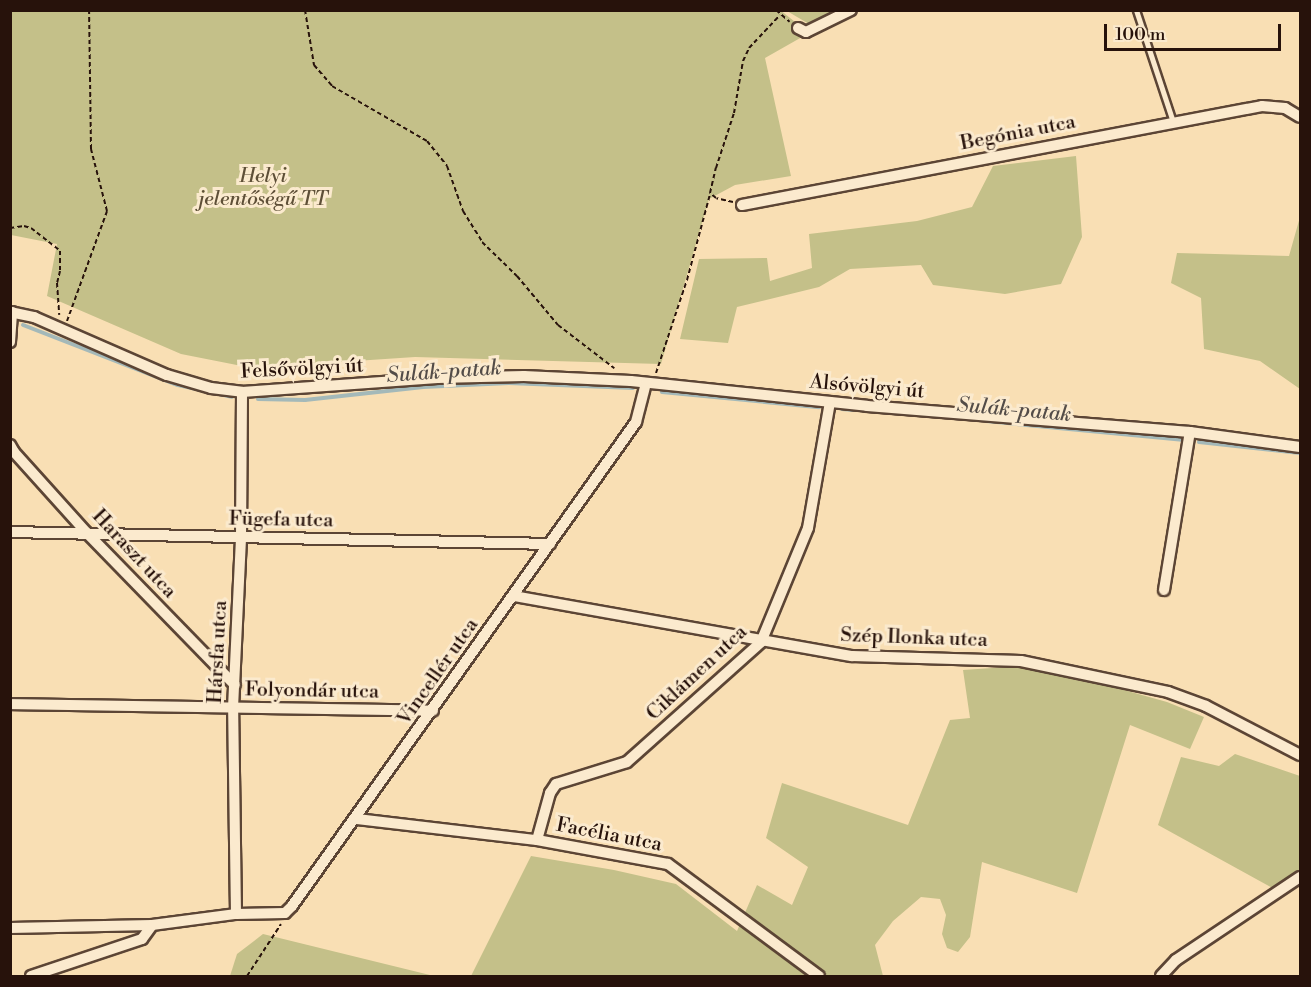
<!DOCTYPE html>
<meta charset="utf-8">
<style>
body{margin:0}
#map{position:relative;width:1311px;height:987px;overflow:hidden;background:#f9dfb4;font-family:"Libre Bodoni",serif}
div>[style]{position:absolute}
.green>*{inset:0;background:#c4c089}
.stream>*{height:4px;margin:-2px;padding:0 2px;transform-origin:2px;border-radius:2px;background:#a4b9b9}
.path>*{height:2px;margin-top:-1px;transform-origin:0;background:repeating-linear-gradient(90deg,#27120b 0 4.5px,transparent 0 7.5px)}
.roads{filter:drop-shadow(2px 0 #5c4535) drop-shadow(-2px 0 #5c4535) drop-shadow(0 2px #5c4535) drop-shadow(0 -2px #5c4535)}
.lane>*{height:5px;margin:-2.5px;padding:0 2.5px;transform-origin:2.5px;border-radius:2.5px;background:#fbeace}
.street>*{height:10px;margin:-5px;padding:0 5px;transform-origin:5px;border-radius:5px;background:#fbeace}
span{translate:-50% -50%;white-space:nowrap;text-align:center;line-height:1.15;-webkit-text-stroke:6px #fbeace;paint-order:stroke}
.street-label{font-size:20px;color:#27120b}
.park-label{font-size:20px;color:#5e4f37;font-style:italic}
.water-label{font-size:21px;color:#534c48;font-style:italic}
.frame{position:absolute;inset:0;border:12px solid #27120b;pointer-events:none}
.scale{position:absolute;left:1104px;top:24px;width:177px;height:27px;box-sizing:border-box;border:3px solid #27120b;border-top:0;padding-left:8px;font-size:18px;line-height:21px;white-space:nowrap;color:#27120b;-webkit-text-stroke:4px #fbeace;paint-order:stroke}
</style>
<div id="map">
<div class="green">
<div style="clip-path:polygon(780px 10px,809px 33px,765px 58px,791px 176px,735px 185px,709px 199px,661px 364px,415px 357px,252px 368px,181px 354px,47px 296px,57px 244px,11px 235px,10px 11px)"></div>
<div style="clip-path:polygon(787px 11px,838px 11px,809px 24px)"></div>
<div style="clip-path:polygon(1076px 156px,1082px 237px,1061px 284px,1005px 294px,933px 285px,921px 265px,850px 269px,819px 287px,737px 307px,728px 343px,680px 339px,699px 259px,767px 258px,770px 281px,812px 268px,809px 234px,917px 221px,972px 207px,993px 166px)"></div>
<div style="clip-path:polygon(1300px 217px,1300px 389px,1260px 361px,1204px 349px,1201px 298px,1171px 283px,1177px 253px,1289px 256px)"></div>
<div style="clip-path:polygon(1021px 666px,1124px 690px,1167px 702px,1204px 717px,1190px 749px,1130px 725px,1077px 893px,982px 862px,970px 937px,958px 952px,947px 948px,942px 934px,946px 915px,940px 899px,921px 897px,893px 921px,875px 945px,883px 976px,471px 976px,531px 856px,614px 870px,676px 884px,737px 931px,757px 885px,792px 905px,808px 867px,766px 838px,782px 783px,908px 825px,950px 720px,970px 718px,963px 670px)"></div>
<div style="clip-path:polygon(1235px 754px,1300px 776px,1300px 885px,1285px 895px,1158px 825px,1181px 757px,1219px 766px)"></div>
<div style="clip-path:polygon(263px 934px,434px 976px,230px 976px,237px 954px)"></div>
</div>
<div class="stream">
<div style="left:23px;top:325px;width:166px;rotate:21.2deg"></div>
<div style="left:178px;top:385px;width:55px;rotate:12.5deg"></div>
<div style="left:662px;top:392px;width:158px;rotate:5.5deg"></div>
<div style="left:258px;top:399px;width:47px;rotate:1.2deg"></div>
<div style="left:305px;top:400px;width:119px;rotate:-6.3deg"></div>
<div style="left:423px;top:387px;width:86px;rotate:-2.7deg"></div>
<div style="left:509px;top:383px;width:124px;rotate:2.3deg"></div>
<div style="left:842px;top:409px;width:11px;rotate:5deg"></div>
<div style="left:986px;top:421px;width:197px;rotate:5.5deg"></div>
<div style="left:1199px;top:442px;width:102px;rotate:6.2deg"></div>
</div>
<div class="path">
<div style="left:305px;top:10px;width:56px;rotate:80.7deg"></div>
<div style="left:314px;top:65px;width:28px;rotate:49deg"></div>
<div style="left:332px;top:86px;width:110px;rotate:30.1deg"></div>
<div style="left:427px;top:141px;width:32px;rotate:51deg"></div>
<div style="left:447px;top:166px;width:48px;rotate:70.4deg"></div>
<div style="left:463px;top:211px;width:36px;rotate:58deg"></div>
<div style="left:482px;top:242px;width:49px;rotate:44.2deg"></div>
<div style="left:517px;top:276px;width:64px;rotate:50.1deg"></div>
<div style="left:558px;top:325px;width:71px;rotate:37.5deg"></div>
<div style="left:776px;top:10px;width:18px;rotate:41deg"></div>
<div style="left:733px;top:202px;width:17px;rotate:-167deg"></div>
<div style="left:716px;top:198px;width:8px;rotate:-140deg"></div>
<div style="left:710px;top:193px;width:26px;rotate:-77deg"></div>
<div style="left:716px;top:168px;width:58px;rotate:-71.9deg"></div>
<div style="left:734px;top:113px;width:53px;rotate:-80.2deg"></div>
<div style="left:743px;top:61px;width:14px;rotate:-65deg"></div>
<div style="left:749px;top:48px;width:45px;rotate:-46.8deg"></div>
<div style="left:10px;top:228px;width:14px;rotate:-8deg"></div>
<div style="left:24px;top:226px;width:7px;rotate:16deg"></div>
<div style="left:31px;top:228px;width:37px;rotate:38deg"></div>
<div style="left:60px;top:251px;width:20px;rotate:90deg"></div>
<div style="left:60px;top:271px;width:12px;rotate:104deg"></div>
<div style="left:57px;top:283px;width:32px;rotate:86deg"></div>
<div style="left:67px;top:321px;width:117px;rotate:-70deg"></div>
<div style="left:107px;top:211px;width:64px;rotate:-104.5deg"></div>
<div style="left:91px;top:149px;width:139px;rotate:-90.8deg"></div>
<div style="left:656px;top:373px;width:98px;rotate:-71.6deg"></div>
<div style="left:687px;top:280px;width:89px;rotate:-75deg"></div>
<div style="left:247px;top:976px;width:62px;rotate:-56.8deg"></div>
</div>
<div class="roads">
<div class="lane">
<div style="left:1136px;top:10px;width:118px;rotate:71.7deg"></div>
</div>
<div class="street">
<div style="left:798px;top:28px;width:9px;rotate:27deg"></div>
<div style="left:806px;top:32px;width:50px;rotate:-26.1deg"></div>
<div style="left:742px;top:205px;width:529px;rotate:-10.78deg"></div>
<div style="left:1262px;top:106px;width:23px;rotate:5deg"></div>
<div style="left:1285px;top:108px;width:17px;rotate:31deg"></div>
<div style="left:10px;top:312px;width:25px;rotate:12deg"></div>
<div style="left:34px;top:317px;width:145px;rotate:23.6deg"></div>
<div style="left:167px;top:375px;width:46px;rotate:16.5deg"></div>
<div style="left:211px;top:388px;width:31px;rotate:7deg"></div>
<div style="left:242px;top:392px;width:196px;rotate:-4.1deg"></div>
<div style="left:437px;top:378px;width:87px;rotate:-1.3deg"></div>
<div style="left:524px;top:376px;width:107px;rotate:2.7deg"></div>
<div style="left:631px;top:381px;width:237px;rotate:6deg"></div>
<div style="left:867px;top:406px;width:324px;rotate:4.6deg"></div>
<div style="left:1190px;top:432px;width:111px;rotate:7.8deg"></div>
<div style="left:10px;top:342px;width:30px;rotate:-86deg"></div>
<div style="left:10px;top:445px;width:8px;rotate:60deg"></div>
<div style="left:14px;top:452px;width:109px;rotate:48deg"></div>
<div style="left:87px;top:533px;width:212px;rotate:45.8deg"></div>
<div style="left:10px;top:532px;width:540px;rotate:1.27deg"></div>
<div style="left:1164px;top:590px;width:160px;rotate:-80.7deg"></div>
<div style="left:514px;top:596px;width:343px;rotate:10.1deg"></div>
<div style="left:852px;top:656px;width:169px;rotate:1.7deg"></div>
<div style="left:1021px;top:661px;width:150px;rotate:11.9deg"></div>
<div style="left:1168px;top:692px;width:40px;rotate:20.2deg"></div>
<div style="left:1206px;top:706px;width:106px;rotate:27.5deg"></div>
<div style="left:10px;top:704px;width:423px;rotate:0.9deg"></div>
<div style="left:357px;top:819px;width:181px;rotate:6.7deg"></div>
<div style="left:537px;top:840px;width:133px;rotate:10.4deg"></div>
<div style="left:668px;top:864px;width:188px;rotate:36.6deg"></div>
<div style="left:537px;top:840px;width:49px;rotate:-74.5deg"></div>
<div style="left:550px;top:793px;width:11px;rotate:-56deg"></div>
<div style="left:556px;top:784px;width:74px;rotate:-17.2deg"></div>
<div style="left:627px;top:762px;width:180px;rotate:-41.8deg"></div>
<div style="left:761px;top:642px;width:123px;rotate:-67.6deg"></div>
<div style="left:808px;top:528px;width:128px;rotate:-80.1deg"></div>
<div style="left:236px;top:914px;width:206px;rotate:-90.8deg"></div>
<div style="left:233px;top:708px;width:171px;rotate:-87.3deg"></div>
<div style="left:241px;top:537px;width:145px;rotate:-89.6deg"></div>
<div style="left:10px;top:928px;width:142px;rotate:-1.2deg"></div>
<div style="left:152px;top:925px;width:85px;rotate:-7.5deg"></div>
<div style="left:236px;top:914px;width:49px;rotate:-1.2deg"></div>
<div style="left:285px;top:913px;width:10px;rotate:-45deg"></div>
<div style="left:292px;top:906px;width:594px;rotate:-54.6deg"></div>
<div style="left:636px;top:422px;width:40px;rotate:-75.6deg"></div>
<div style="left:31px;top:976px;width:117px;rotate:-18.4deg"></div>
<div style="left:142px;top:939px;width:17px;rotate:-54deg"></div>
<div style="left:1161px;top:976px;width:22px;rotate:-47deg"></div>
<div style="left:1176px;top:960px;width:149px;rotate:-33.8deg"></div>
</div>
</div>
<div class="street-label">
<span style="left:1018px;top:133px;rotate:-11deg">Begónia utca</span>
<span style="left:302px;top:369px;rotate:-3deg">Felsővölgyi út</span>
<span style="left:867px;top:387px;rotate:5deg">Alsóvölgyi út</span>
<span style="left:281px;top:520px;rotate:1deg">Fügefa utca</span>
<span style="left:134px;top:554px;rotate:47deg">Haraszt utca</span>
<span style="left:914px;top:638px;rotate:2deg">Szép Ilonka utca</span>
<span style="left:218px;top:652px;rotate:-87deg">Hársfa utca</span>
<span style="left:438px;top:672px;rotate:-55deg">Vincellér utca</span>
<span style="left:697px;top:673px;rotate:-43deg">Ciklámen utca</span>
<span style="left:312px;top:691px;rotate:1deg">Folyondár utca</span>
<span style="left:609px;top:835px;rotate:11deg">Facélia utca</span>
</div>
<div class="park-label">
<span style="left:263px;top:188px">Helyi<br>jelentőségű TT</span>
</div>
<div class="water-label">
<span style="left:444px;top:372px;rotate:-4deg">Sulák-patak</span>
<span style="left:1014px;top:410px;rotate:5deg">Sulák-patak</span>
</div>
<div class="frame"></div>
<div class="scale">100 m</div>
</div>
